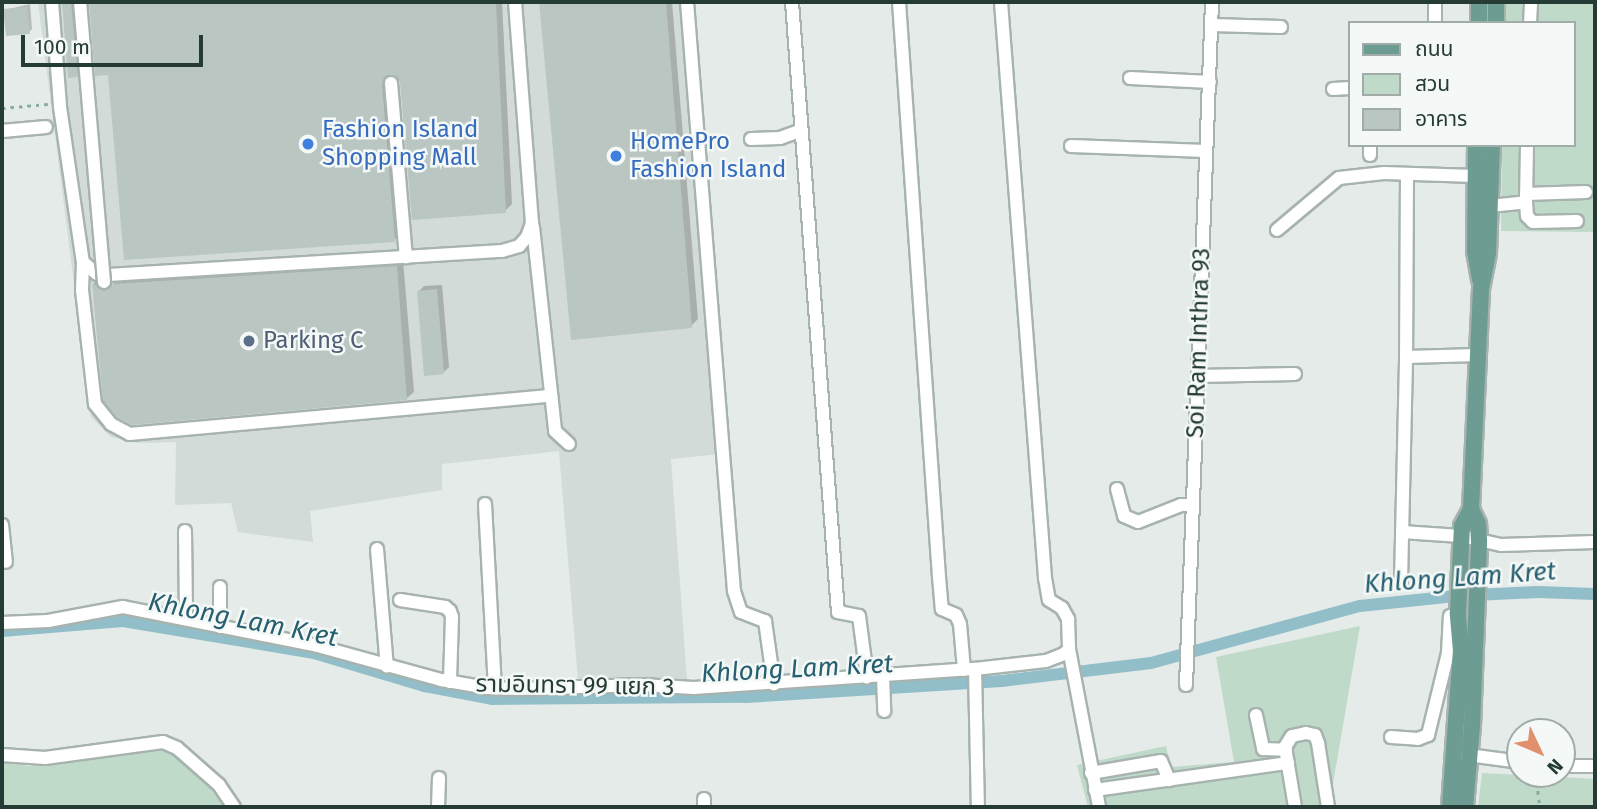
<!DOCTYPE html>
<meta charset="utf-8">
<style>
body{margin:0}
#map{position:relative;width:1597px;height:809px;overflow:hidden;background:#e4ebe8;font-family:"Fira Sans","Noto Sans Thai",sans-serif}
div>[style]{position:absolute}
.built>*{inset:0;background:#d2dbd7}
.green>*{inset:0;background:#bfdac8}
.shadow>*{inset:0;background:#0003}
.canal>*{height:12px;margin:-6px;padding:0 6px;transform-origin:6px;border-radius:6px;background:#92beca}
.building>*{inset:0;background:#b9c6c2}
.path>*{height:2.5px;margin-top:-1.25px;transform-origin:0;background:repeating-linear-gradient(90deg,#88aba2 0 3.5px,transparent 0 8.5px)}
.roads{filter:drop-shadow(2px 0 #a7b3af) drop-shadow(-2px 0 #a7b3af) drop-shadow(0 2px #a7b3af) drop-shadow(0 -2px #a7b3af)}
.minor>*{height:12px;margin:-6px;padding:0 6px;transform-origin:6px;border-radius:6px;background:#fff}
.major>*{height:16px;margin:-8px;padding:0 8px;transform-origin:8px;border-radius:8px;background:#6d9c92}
.bridges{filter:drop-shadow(2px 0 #a7b3af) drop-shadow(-2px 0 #a7b3af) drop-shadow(0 2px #a7b3af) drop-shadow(0 -2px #a7b3af)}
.minor-bridge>*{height:12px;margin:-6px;padding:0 6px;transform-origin:6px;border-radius:6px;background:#fff}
.dots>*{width:19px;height:19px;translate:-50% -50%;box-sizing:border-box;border:4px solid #f4f8f6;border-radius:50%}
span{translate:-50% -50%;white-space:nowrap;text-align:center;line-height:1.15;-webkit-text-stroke:5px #f4f8f6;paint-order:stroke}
.shop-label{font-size:24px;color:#366cbe}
.left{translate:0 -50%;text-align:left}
.service-label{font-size:24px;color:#4e5e75}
.street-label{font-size:24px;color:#253b36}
.water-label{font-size:26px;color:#265f70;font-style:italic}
.frame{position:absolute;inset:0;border:4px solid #253b36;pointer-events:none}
.legend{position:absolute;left:1348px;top:21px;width:228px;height:126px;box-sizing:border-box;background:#f4f8f6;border:2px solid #a1aca9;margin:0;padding:9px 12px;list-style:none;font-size:21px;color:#253b36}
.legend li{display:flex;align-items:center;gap:14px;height:35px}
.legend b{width:35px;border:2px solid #a1aca9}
.north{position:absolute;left:1506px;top:718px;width:70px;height:70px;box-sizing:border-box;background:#f4f8f6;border:2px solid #a1aca9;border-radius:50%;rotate:134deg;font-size:19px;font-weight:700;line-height:28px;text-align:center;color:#253b36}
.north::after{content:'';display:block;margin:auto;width:24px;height:32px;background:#e18f6c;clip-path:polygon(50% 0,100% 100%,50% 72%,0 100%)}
.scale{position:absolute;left:21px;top:35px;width:182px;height:32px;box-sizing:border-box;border:4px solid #253b36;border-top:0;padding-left:9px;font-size:21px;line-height:24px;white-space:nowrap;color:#253b36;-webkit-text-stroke:5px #f4f8f6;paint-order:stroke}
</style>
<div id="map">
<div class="built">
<div style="clip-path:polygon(38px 2px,684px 2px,720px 454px,671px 459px,687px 681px,578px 680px,559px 451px,442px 464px,442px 490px,310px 511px,313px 542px,238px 532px,231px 503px,175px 505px,176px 442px,139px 443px,111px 437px,91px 417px)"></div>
</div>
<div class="green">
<div style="clip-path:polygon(1503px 2px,1595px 2px,1595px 232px,1501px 231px,1502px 145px,1574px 145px,1574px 23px,1502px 23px)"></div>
<div style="clip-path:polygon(1360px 626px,1329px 807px,1088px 807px,1077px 765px,1166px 746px,1171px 767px,1234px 762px,1216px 657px)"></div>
<div style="clip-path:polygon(155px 746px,180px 757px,220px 795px,227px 807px,2px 807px,2px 762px,29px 766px)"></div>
<div style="clip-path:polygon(1482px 773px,1595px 779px,1595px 807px,1478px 807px)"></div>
</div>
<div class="shadow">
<div style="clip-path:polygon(64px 2px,78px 2px,84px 68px,77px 75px,70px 76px)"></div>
<div style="clip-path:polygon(91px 2px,502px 2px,512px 204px,505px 211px,396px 74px,390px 73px,401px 233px,394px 240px,110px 73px,97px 74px)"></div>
<div style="clip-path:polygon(541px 2px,672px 2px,698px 319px,691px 326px,573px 338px)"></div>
<div style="clip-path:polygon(30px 4px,32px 29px,29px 32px,5px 10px)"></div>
<div style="clip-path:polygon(403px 260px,414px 392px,407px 398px,105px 400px,94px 283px,100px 277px,112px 285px,121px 277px)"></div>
<div style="clip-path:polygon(442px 285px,449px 367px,444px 372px,419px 291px,424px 286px)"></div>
</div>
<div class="canal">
<div style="left:2px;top:631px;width:121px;rotate:-4.7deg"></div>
<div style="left:123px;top:621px;width:194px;rotate:9.5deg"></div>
<div style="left:314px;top:653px;width:116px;rotate:16.6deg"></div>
<div style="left:425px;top:686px;width:68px;rotate:11deg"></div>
<div style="left:492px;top:699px;width:254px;rotate:-0.5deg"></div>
<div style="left:746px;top:697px;width:256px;rotate:-3.6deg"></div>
<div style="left:1002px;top:681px;width:150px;rotate:-6.9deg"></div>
<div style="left:1151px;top:663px;width:217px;rotate:-15.3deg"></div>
<div style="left:1360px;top:606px;width:96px;rotate:-6deg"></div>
<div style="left:1455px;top:596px;width:83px;rotate:-2.8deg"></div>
<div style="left:1538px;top:592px;width:57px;rotate:2deg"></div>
</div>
<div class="building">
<div style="clip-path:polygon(62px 2px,71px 2px,78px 77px,68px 78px)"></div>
<div style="clip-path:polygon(89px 2px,496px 2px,506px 213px,412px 220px,400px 82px,395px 75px,390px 74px,382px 84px,395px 242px,124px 260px,108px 75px,95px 76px)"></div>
<div style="clip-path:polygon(539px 2px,666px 2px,692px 328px,571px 340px)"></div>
<div style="clip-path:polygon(27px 7px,30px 34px,6px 36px,3px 9px)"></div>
<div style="clip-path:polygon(397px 266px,407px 400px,132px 425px,117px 417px,103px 401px,92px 283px,104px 291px,112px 284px)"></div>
<div style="clip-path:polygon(437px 289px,444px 374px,424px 376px,417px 291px)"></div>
</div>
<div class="path">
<div style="left:2px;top:108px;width:46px;rotate:-5deg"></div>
<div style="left:1536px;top:774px;width:33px;rotate:83deg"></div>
</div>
<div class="roads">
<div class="minor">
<div style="left:52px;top:2px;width:105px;rotate:85.6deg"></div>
<div style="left:60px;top:107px;width:157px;rotate:81.6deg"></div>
<div style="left:83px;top:262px;width:28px;rotate:92deg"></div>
<div style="left:82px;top:290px;width:115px;rotate:83.5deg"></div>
<div style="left:95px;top:404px;width:26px;rotate:51deg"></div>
<div style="left:111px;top:424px;width:21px;rotate:28deg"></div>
<div style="left:130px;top:434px;width:423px;rotate:-5.2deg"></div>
<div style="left:687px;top:2px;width:591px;rotate:85.44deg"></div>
<div style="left:734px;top:591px;width:22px;rotate:72deg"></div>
<div style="left:741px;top:612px;width:26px;rotate:21deg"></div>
<div style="left:765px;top:621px;width:64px;rotate:81.9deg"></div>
<div style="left:792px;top:2px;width:612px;rotate:85.69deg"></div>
<div style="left:838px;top:612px;width:21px;rotate:11deg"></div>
<div style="left:859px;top:616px;width:62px;rotate:82.5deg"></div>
<div style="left:899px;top:2px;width:576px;rotate:86.02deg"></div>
<div style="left:939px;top:577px;width:32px;rotate:85deg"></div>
<div style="left:942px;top:609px;width:15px;rotate:23deg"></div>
<div style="left:956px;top:615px;width:10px;rotate:66deg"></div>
<div style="left:960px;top:624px;width:46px;rotate:85deg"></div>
<div style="left:1001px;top:2px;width:578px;rotate:85.63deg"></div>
<div style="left:1045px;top:578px;width:22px;rotate:80deg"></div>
<div style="left:1049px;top:600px;width:15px;rotate:32deg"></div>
<div style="left:1062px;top:608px;width:13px;rotate:61deg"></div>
<div style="left:1068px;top:619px;width:30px;rotate:88deg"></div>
<div style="left:1069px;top:649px;width:161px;rotate:79.2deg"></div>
<div style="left:1435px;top:2px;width:21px;rotate:90deg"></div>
<div style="left:1530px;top:23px;width:21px;rotate:-87deg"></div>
<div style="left:1212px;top:25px;width:69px;rotate:1.7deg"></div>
<div style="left:1130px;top:78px;width:80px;rotate:2.9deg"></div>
<div style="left:391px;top:83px;width:175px;rotate:85.1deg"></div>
<div style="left:1333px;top:89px;width:17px;rotate:-3deg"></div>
<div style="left:2px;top:131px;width:44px;rotate:-5.2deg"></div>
<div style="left:751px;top:139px;width:29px;rotate:-2deg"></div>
<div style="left:780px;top:138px;width:23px;rotate:-20deg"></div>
<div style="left:1370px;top:145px;width:10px;rotate:90deg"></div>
<div style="left:1071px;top:146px;width:135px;rotate:2.1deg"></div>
<div style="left:1407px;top:174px;width:183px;rotate:90.3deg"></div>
<div style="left:1406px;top:357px;width:72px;rotate:-1.6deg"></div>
<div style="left:1526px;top:194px;width:60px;rotate:-1.9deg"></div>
<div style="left:1526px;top:202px;width:14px;rotate:86deg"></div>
<div style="left:1527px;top:216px;width:8px;rotate:45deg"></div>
<div style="left:1533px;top:222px;width:44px;rotate:-1.3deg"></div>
<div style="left:1490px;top:206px;width:36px;rotate:-6deg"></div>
<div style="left:1526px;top:202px;width:57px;rotate:-89deg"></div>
<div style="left:533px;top:227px;width:205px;rotate:83.8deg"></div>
<div style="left:555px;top:431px;width:19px;rotate:43deg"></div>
<div style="left:1277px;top:230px;width:81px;rotate:-40deg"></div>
<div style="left:1339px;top:178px;width:45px;rotate:-6.3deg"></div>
<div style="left:1384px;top:173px;width:91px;rotate:1.9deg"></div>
<div style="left:83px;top:262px;width:18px;rotate:41deg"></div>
<div style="left:97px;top:274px;width:11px;rotate:5deg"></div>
<div style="left:108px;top:275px;width:395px;rotate:-3.5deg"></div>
<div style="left:502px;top:251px;width:18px;rotate:-16deg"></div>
<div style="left:519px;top:246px;width:12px;rotate:-48deg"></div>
<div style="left:527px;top:237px;width:15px;rotate:-70deg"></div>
<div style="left:532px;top:223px;width:222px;rotate:-94.4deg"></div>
<div style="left:1198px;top:376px;width:97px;rotate:-1.2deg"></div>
<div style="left:1117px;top:489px;width:28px;rotate:75deg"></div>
<div style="left:1124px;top:516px;width:15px;rotate:23deg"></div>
<div style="left:1138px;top:522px;width:46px;rotate:-21.6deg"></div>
<div style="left:1181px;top:505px;width:12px"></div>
<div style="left:485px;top:504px;width:184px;rotate:86.9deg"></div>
<div style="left:2px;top:525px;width:37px;rotate:84deg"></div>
<div style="left:185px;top:531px;width:88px;rotate:89.3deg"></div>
<div style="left:1402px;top:532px;width:59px;rotate:3.9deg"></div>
<div style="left:1461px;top:536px;width:41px;rotate:12.7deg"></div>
<div style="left:1501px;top:545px;width:94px;rotate:-1.8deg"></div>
<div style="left:377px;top:549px;width:118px;rotate:85.2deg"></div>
<div style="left:1401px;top:581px;width:224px;rotate:-88.7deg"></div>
<div style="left:220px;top:587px;width:40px;rotate:90deg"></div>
<div style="left:400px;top:600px;width:46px;rotate:8.8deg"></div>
<div style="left:445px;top:607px;width:6px;rotate:39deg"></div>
<div style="left:450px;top:611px;width:6px;rotate:72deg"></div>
<div style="left:452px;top:617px;width:65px;rotate:91.8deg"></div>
<div style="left:2px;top:623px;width:46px;rotate:-2.5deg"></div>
<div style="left:48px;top:621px;width:76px;rotate:-10.6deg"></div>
<div style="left:123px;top:607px;width:195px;rotate:11.3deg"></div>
<div style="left:314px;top:645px;width:132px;rotate:15.4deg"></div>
<div style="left:441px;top:680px;width:48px;rotate:9.7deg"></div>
<div style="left:488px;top:688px;width:31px;rotate:2deg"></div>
<div style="left:519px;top:689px;width:123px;rotate:-1.9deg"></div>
<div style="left:642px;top:685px;width:52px;rotate:3.3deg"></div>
<div style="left:694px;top:688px;width:282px;rotate:-3.9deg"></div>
<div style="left:975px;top:669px;width:71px;rotate:-6.4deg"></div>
<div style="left:1046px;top:661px;width:19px;rotate:-21deg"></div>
<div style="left:1064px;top:654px;width:7px;rotate:-45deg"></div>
<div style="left:1448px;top:653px;width:37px;rotate:-87deg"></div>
<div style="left:975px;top:669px;width:138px;rotate:88.8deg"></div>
<div style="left:883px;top:675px;width:36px;rotate:88deg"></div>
<div style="left:1186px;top:685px;width:683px;rotate:-87.82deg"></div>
<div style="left:1256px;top:715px;width:35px;rotate:78deg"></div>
<div style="left:1263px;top:749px;width:23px;rotate:2deg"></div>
<div style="left:1391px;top:737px;width:27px;rotate:4deg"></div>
<div style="left:1418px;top:739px;width:11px;rotate:-22deg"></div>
<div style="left:1428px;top:735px;width:84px;rotate:-76.3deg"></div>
<div style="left:1448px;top:653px;width:13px;rotate:-9deg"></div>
<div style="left:1461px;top:754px;width:60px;rotate:7.7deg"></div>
<div style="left:2px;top:755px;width:43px;rotate:4deg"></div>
<div style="left:45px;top:758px;width:119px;rotate:-7.7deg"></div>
<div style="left:163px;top:742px;width:15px;rotate:23deg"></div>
<div style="left:177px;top:748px;width:56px;rotate:41.4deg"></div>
<div style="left:219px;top:785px;width:27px;rotate:56deg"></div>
<div style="left:1562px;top:766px;width:33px"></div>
<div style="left:1091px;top:773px;width:71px;rotate:-9.7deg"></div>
<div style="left:1161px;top:761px;width:21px;rotate:67deg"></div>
<div style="left:1095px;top:790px;width:195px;rotate:-8deg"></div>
<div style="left:704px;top:799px;width:8px;rotate:90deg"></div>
<div style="left:438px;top:807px;width:29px;rotate:-88deg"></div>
<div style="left:1295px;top:807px;width:61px;rotate:-99.5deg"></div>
<div style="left:1285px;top:747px;width:13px;rotate:-58deg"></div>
<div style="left:1292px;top:736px;width:14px;rotate:-12deg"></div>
<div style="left:1306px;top:733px;width:9px;rotate:13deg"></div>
<div style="left:1315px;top:735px;width:9px;rotate:69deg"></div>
<div style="left:1318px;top:743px;width:65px;rotate:81.1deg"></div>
</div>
<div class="major">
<div style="left:1479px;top:23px;width:21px;rotate:-90deg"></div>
<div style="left:1496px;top:23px;width:21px;rotate:-90deg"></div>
<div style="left:1476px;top:145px;width:106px;rotate:90.5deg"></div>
<div style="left:1475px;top:251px;width:29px;rotate:80deg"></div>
<div style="left:1450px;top:807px;width:156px;rotate:-86deg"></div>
<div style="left:1461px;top:651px;width:38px;rotate:-95deg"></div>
<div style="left:1458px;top:613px;width:87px;rotate:-87.4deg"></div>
<div style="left:1462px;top:526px;width:19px;rotate:-62deg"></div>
<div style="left:1471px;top:509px;width:220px;rotate:-87.4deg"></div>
<div style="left:1481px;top:289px;width:37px;rotate:-79deg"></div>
<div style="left:1488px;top:253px;width:108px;rotate:-87.9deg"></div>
<div style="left:1465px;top:807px;width:81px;rotate:-85.1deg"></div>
<div style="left:1472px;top:726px;width:185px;rotate:-87.8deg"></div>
<div style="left:1479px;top:541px;width:17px;rotate:-93deg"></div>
<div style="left:1478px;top:524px;width:17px;rotate:-115deg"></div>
</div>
</div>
<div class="bridges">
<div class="minor-bridge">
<div style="left:80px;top:2px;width:281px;rotate:85.1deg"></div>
</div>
</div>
<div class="dots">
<div style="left:308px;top:144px;background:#3f7fe0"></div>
<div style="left:616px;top:156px;background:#3f7fe0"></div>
<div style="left:249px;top:341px;background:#5c6f8a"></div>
</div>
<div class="shop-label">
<span class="left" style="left:322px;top:144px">Fashion Island<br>Shopping Mall</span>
<span class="left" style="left:630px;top:156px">HomePro<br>Fashion Island</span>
</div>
<div class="service-label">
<span class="left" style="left:263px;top:341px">Parking C</span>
</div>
<div class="street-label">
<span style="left:1199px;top:343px;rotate:-88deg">Soi Ram Inthra 93</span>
<span style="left:575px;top:686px;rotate:1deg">รามอินทรา 99 แยก 3</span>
</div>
<div class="water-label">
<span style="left:1460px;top:578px;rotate:-4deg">Khlong Lam Kret</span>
<span style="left:243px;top:620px;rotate:11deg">Khlong Lam Kret</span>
<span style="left:797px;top:669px;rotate:-3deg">Khlong Lam Kret</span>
</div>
<div class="frame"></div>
<ul class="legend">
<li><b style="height:9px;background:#6d9c92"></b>ถนน</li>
<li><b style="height:19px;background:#bfdac8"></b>สวน</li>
<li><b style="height:19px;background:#b9c6c2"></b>อาคาร</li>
</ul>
<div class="north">N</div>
<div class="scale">100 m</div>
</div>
